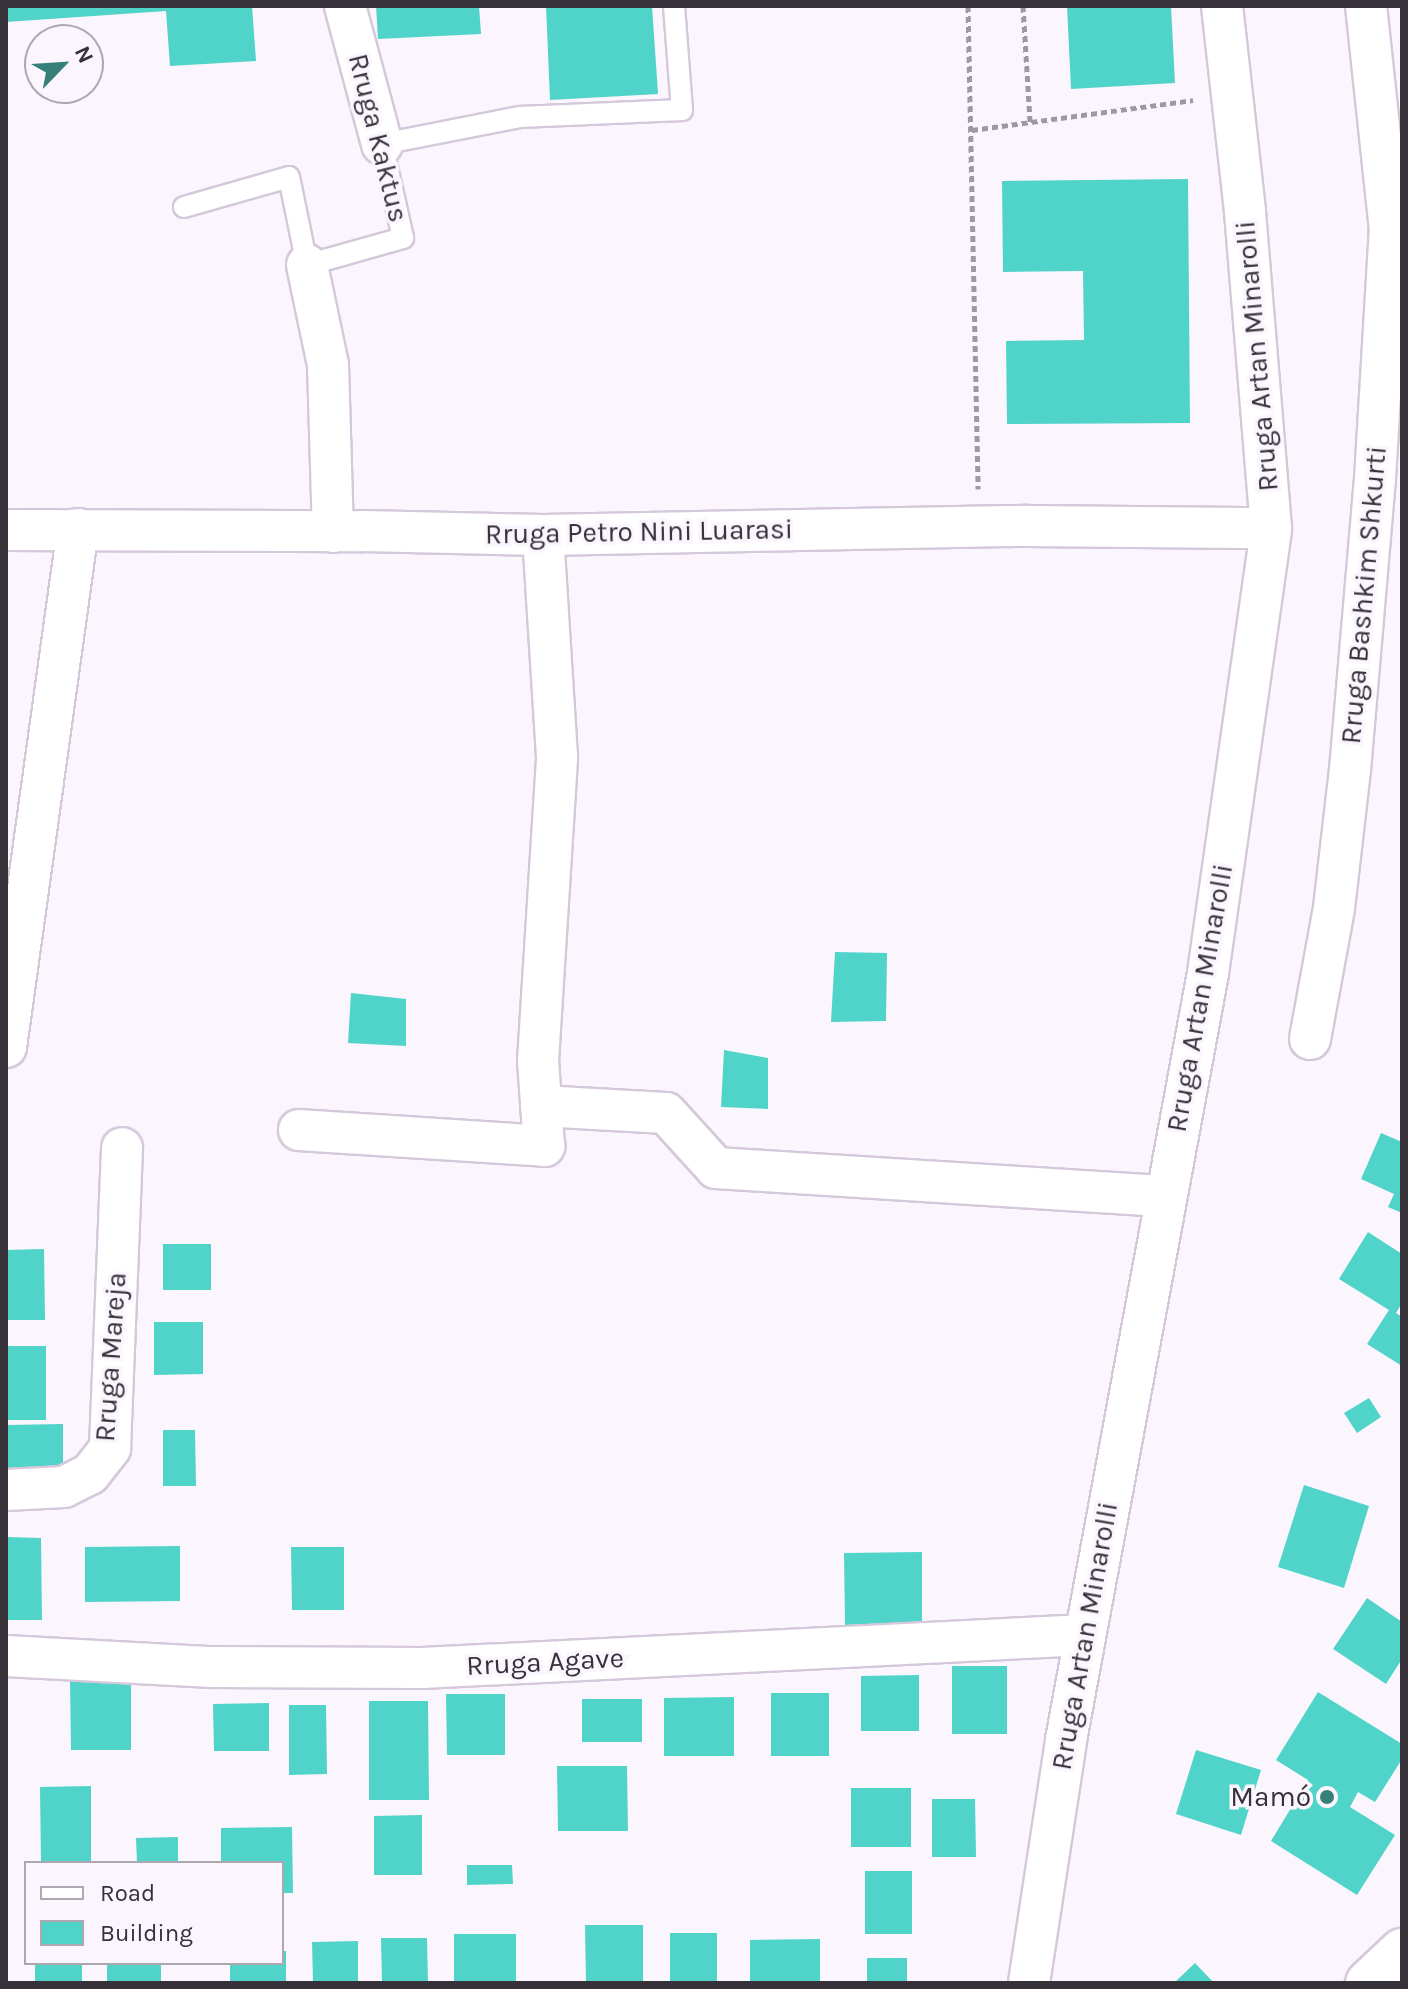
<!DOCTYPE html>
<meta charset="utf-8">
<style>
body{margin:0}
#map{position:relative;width:1408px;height:1989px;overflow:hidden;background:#fbf5fd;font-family:Karla,sans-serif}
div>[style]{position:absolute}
.building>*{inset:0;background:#50d3c9}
.path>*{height:5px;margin-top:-2.5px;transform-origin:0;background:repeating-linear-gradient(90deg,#9e99a1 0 6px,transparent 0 10px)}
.roads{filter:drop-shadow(2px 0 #d5c8db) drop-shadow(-2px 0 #d5c8db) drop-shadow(0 2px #d5c8db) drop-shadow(0 -2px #d5c8db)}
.lane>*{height:20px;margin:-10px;padding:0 10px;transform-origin:10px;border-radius:10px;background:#fff}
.street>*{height:40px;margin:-20px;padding:0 20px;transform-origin:20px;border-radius:20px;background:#fff}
.primary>*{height:44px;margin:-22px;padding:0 22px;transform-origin:22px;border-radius:22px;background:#fff}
.dots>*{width:22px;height:22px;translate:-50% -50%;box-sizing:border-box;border:4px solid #fbf5fd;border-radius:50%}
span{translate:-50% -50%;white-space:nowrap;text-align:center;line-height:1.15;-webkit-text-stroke:7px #fbf5fd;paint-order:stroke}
.street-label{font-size:28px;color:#37323a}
.poi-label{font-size:28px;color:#37323a}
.right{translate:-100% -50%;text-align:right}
.frame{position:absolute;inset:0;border:8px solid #37323a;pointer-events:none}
.legend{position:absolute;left:24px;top:1861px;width:260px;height:104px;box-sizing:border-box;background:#fbf5fd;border:2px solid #ada7af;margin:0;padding:10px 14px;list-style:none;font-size:24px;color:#37323a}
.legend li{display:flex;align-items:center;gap:16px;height:40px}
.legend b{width:40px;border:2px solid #ada7af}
.north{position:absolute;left:24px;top:24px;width:80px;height:80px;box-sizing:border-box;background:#fbf5fd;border:2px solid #ada7af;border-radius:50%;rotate:65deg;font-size:22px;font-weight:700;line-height:32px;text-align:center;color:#37323a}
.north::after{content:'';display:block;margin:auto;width:28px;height:36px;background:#377f79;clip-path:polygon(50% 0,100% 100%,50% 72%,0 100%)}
</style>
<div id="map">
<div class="building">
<div style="clip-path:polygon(6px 6px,252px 6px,256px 61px,170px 66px,166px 11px,6px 22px)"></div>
<div style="clip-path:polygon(376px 6px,479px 6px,481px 34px,378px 39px)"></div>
<div style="clip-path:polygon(546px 6px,652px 6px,658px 94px,550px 100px)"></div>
<div style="clip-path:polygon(1067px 6px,1171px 6px,1175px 83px,1071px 89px)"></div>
<div style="clip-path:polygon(1188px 179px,1190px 423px,1007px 424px,1006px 341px,1084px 340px,1083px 271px,1003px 272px,1002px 181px)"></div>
<div style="clip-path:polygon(835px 952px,887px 953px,886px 1021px,831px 1022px)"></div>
<div style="clip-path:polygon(351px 993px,406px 999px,406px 1046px,348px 1043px)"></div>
<div style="clip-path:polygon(724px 1050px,768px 1058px,768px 1109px,721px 1107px)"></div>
<div style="clip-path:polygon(1381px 1133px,1402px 1142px,1402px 1213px,1388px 1207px,1394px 1194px,1361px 1179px)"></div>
<div style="clip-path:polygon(1368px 1232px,1402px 1254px,1402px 1303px,1396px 1313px,1402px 1317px,1402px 1366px,1367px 1344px,1389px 1310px,1339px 1279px)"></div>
<div style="clip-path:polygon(163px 1244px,211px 1244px,211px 1290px,163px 1290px)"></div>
<div style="clip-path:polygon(44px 1249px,45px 1320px,6px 1320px,6px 1250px)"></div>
<div style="clip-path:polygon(154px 1322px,203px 1322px,203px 1374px,154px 1375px)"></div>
<div style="clip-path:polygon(6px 1346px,46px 1346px,46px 1420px,6px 1420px)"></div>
<div style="clip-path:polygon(1369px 1398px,1381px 1417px,1357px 1433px,1344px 1413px)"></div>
<div style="clip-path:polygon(63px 1424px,63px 1486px,6px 1486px,6px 1425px)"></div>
<div style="clip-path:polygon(163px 1430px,195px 1430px,196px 1486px,163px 1486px)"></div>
<div style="clip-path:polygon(1304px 1485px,1369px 1506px,1344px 1588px,1278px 1567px)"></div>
<div style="clip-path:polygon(6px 1537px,41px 1538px,42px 1620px,6px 1620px)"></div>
<div style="clip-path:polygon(180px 1546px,180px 1601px,85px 1602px,85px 1547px)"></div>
<div style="clip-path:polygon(291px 1547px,344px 1547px,344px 1610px,292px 1610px)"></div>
<div style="clip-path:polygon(922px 1552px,922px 1626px,845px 1625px,844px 1553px)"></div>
<div style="clip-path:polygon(1367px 1598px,1402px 1622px,1402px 1659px,1386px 1684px,1333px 1649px)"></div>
<div style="clip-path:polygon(952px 1666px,1007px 1666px,1007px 1734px,952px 1734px)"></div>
<div style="clip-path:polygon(919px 1675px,919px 1731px,861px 1731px,861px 1676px)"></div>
<div style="clip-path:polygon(70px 1679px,131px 1679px,131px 1750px,71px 1750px)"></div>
<div style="clip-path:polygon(1318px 1692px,1402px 1744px,1402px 1759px,1375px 1802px,1358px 1792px,1350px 1807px,1395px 1835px,1357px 1895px,1271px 1841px,1308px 1780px,1276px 1760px)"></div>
<div style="clip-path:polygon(771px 1693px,829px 1693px,829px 1756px,771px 1756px)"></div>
<div style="clip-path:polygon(446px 1694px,505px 1694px,505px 1755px,447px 1755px)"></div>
<div style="clip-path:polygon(734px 1697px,734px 1756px,664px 1756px,664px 1698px)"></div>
<div style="clip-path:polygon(582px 1699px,642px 1699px,642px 1742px,582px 1742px)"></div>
<div style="clip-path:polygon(369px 1701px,428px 1701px,429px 1800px,369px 1800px)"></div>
<div style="clip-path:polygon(269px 1703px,269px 1751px,214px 1751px,213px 1704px)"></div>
<div style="clip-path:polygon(289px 1705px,326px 1705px,327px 1774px,289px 1775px)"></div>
<div style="clip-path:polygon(1196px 1750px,1261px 1770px,1241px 1835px,1176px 1814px)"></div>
<div style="clip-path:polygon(557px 1766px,627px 1766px,628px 1831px,558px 1831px)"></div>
<div style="clip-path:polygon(91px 1786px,91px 1863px,41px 1863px,40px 1787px)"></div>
<div style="clip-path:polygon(851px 1788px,911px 1788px,911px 1847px,851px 1847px)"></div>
<div style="clip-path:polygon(932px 1799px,975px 1799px,976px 1857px,932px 1857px)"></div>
<div style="clip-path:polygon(422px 1815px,422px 1875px,374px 1875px,374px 1816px)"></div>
<div style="clip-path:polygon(292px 1827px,293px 1893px,282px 1893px,282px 1863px,221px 1863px,221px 1828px)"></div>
<div style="clip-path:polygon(178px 1837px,178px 1863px,137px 1863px,136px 1838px)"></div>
<div style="clip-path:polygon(467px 1865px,512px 1865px,513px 1884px,467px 1885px)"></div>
<div style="clip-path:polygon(865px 1871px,912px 1871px,912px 1934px,865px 1934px)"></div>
<div style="clip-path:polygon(585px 1925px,643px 1925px,643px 1983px,586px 1983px)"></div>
<div style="clip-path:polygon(670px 1933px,717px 1933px,717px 1983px,670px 1983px)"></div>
<div style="clip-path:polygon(454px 1934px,516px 1934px,516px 1983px,454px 1983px)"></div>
<div style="clip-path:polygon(381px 1938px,427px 1938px,428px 1983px,382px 1983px)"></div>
<div style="clip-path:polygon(820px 1939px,820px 1983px,750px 1983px,750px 1940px)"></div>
<div style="clip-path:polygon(358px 1941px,358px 1983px,313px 1983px,312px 1942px)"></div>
<div style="clip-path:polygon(282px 1951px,286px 1951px,286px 1983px,230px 1983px,230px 1963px,282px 1963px)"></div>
<div style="clip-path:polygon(867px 1958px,907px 1958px,907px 1983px,867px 1983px)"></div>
<div style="clip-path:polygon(35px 1963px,82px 1963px,82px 1983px,35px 1983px)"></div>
<div style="clip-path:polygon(107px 1963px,161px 1963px,161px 1983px,107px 1983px)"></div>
<div style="clip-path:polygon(1195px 1963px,1214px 1983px,1174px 1983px)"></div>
</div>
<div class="path">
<div style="left:968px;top:6px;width:483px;rotate:88.8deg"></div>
<div style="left:1023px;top:6px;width:116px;rotate:86.5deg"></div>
<div style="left:972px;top:130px;width:223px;rotate:-7.7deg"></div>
</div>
<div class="roads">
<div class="lane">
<div style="left:184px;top:207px;width:109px;rotate:-15.9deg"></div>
<div style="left:289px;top:177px;width:90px;rotate:78.4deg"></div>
<div style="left:307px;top:265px;width:100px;rotate:-15.7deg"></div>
<div style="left:403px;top:238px;width:96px;rotate:-102.6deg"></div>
<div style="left:382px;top:144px;width:141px;rotate:-11.1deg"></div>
<div style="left:520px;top:117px;width:162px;rotate:-2.5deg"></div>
<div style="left:682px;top:110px;width:104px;rotate:-94.4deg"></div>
</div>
<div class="street">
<div style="left:345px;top:6px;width:143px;rotate:75deg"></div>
<div style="left:307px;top:265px;width:102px;rotate:78.1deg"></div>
<div style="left:328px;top:365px;width:167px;rotate:88.3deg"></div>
<div style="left:6px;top:530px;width:357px;rotate:0.2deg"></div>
<div style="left:363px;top:531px;width:180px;rotate:1.3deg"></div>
<div style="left:543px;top:535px;width:484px;rotate:-1.1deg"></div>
<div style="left:1027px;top:526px;width:244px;rotate:0.5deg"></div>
<div style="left:1310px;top:1039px;width:133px;rotate:-79.6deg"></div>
<div style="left:1334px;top:908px;width:139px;rotate:-83.4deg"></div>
<div style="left:1350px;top:770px;width:292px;rotate:-85.1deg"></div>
<div style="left:1375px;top:479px;width:249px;rotate:-86.6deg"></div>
<div style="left:1390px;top:230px;width:225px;rotate:-96.1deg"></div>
<div style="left:6px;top:1047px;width:523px;rotate:-82.09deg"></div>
<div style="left:541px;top:1106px;width:125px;rotate:3.2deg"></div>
<div style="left:666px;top:1113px;width:74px;rotate:47.7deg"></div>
<div style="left:716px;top:1168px;width:451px;rotate:3.6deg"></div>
<div style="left:299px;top:1130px;width:246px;rotate:3.7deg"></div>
<div style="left:544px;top:1146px;width:85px;rotate:-94deg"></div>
<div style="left:538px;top:1061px;width:305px;rotate:-86.4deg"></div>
<div style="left:557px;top:757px;width:222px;rotate:-93.6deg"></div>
<div style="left:6px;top:1490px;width:58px;rotate:-3deg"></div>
<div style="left:64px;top:1487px;width:29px;rotate:-27deg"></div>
<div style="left:90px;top:1474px;width:33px;rotate:-52deg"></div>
<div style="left:110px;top:1448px;width:300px;rotate:-87.7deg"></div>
<div style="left:6px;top:1656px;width:206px;rotate:3.1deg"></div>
<div style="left:212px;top:1667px;width:210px;rotate:0.3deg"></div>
<div style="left:422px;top:1668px;width:664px;rotate:-2.85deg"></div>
<div style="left:1029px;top:1983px;width:246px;rotate:-81.3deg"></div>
<div style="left:1066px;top:1740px;width:780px;rotate:-79.51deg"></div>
<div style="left:1208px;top:973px;width:449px;rotate:-81.9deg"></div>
<div style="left:1271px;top:528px;width:318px;rotate:-94.7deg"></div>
<div style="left:1245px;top:211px;width:206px;rotate:-96.4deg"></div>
</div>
<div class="primary">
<div style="left:1368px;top:1983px;width:47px;rotate:-43.3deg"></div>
</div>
</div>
<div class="dots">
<div style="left:1327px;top:1797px;background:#377f79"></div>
</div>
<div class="street-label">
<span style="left:378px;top:138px;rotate:76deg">Rruga Kaktus</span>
<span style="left:1257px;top:356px;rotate:-95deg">Rruga Artan Minarolli</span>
<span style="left:639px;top:532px;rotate:-1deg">Rruga Petro Nini Luarasi</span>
<span style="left:1364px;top:595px;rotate:-85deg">Rruga Bashkim Shkurti</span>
<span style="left:1200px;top:998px;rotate:-80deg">Rruga Artan Minarolli</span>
<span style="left:111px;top:1357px;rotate:-86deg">Rruga Mareja</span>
<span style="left:1085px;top:1636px;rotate:-80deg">Rruga Artan Minarolli</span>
<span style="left:545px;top:1662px;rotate:-3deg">Rruga Agave</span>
</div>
<div class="poi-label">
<span class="right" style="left:1311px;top:1797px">Mamó</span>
</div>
<div class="frame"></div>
<ul class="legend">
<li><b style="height:10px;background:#fff"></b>Road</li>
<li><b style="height:22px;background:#50d3c9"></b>Building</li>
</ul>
<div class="north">N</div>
</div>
